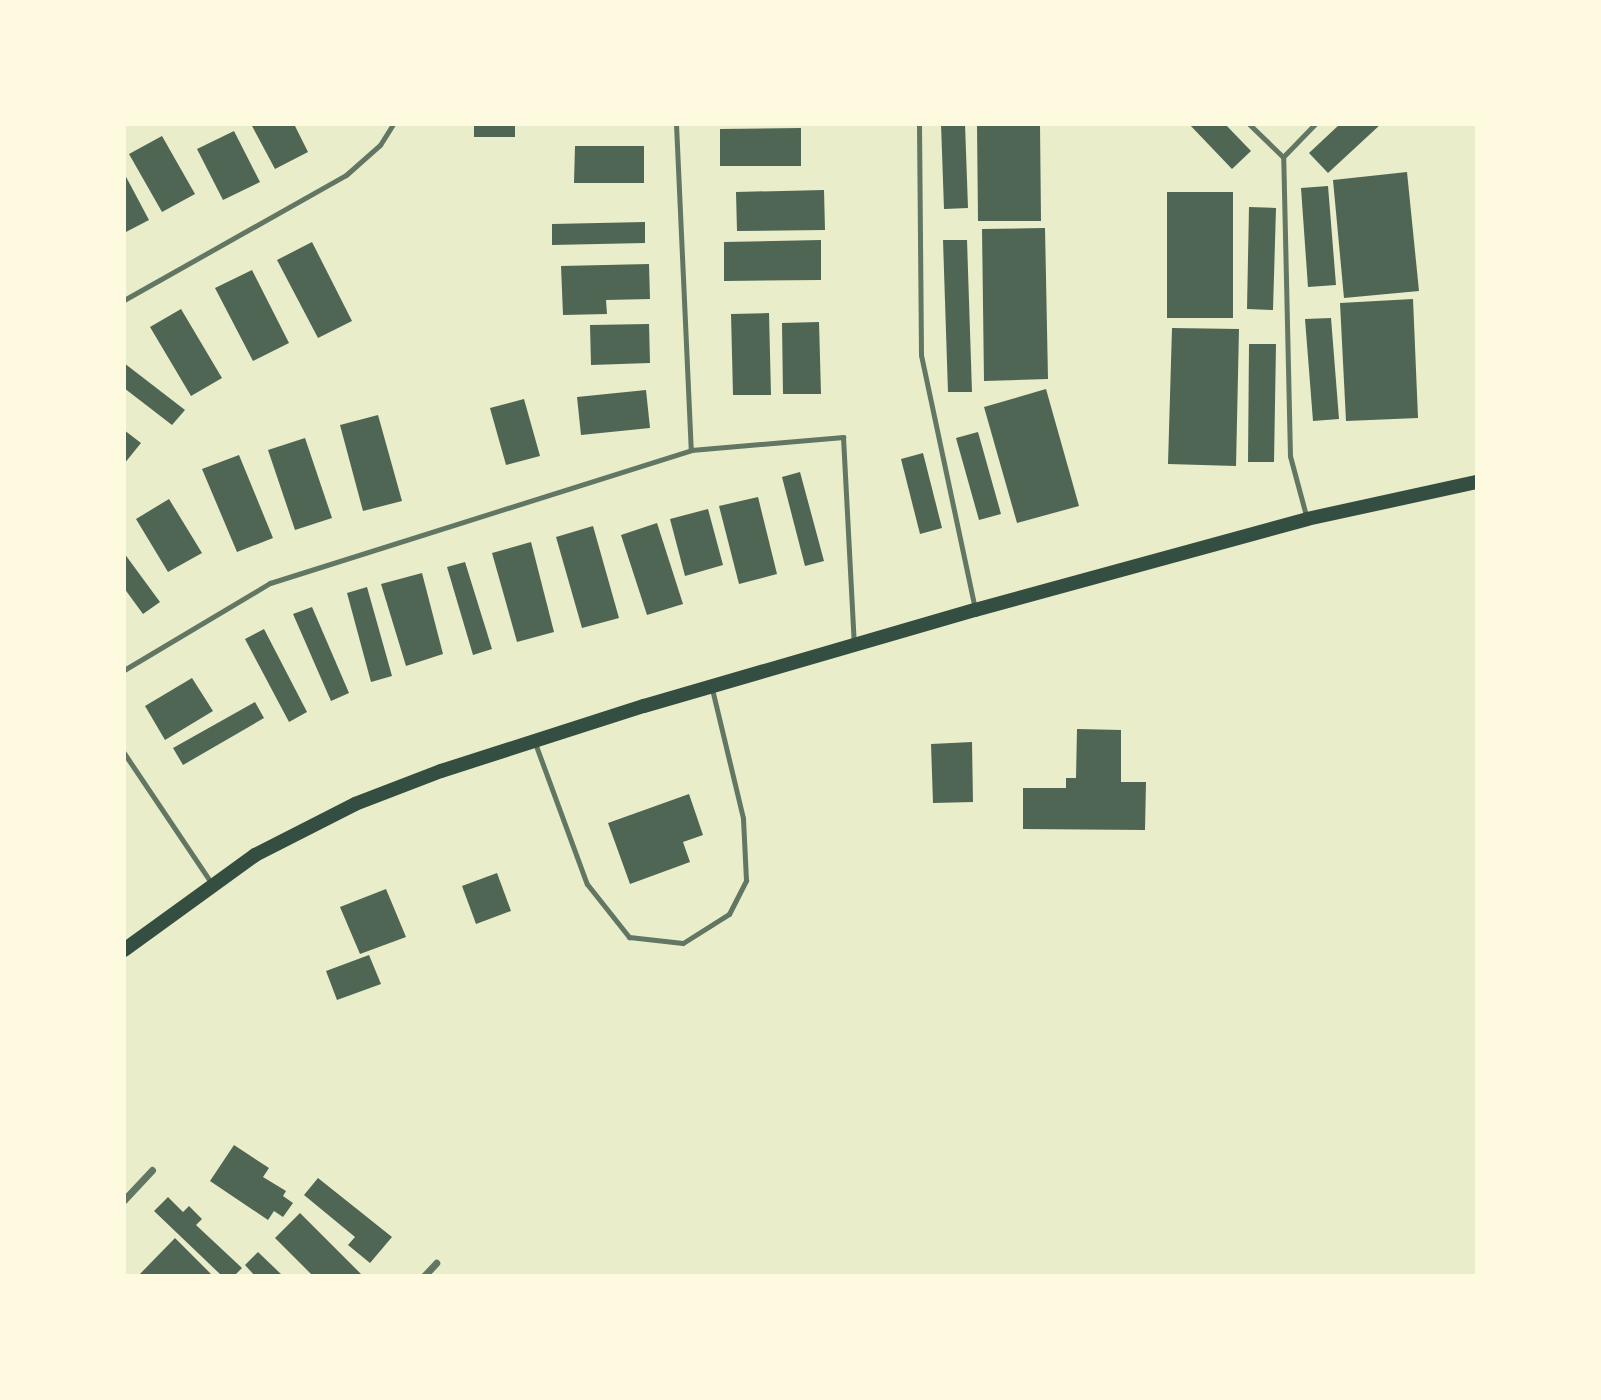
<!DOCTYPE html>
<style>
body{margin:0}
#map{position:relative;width:1601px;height:1400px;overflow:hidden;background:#e9edc9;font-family:"IBM Plex Serif",serif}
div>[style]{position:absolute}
.building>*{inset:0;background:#4f6655}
.service>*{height:5px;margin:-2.5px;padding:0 2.5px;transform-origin:2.5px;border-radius:2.5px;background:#617663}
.minor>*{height:7px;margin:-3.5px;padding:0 3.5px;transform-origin:3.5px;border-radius:3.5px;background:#617663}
.secondary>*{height:14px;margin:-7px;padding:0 7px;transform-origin:7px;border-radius:7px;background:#344e41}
span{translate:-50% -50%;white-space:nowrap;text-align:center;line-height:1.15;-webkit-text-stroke:6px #fefae0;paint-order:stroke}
.frame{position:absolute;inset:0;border:126px solid #fefae0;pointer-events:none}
</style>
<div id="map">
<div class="building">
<div style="clip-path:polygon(251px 124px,294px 124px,308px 152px,275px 169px)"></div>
<div style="clip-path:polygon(474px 124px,515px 124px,515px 137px,474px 137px)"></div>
<div style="clip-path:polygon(941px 124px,965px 124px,968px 208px,944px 209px)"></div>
<div style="clip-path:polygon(977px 124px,1040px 124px,1041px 221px,978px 221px)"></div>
<div style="clip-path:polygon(1189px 124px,1225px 124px,1251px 151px,1232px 169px)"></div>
<div style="clip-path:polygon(1340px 124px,1381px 124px,1328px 173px,1309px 153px)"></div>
<div style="clip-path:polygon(801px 128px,801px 166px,720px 166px,720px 129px)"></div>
<div style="clip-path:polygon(234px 131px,260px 182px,223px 200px,197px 149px)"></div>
<div style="clip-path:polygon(162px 136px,195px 194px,162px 212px,129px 154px)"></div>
<div style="clip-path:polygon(575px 146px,644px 146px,644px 183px,574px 183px)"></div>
<div style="clip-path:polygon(1407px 172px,1419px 291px,1344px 298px,1333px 180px)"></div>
<div style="clip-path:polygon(124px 173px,149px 220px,124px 233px)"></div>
<div style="clip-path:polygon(1328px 186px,1336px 285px,1308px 287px,1301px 188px)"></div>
<div style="clip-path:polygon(824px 190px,825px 230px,737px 231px,736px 192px)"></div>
<div style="clip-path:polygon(1167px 192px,1233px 192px,1233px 318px,1167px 318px)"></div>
<div style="clip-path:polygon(1249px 207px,1276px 208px,1273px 310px,1247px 309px)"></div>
<div style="clip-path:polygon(645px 222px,645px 243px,552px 245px,552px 224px)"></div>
<div style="clip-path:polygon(1045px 228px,1048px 379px,984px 381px,982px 229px)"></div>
<div style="clip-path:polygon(821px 240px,821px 280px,724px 281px,724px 242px)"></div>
<div style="clip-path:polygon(943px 240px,967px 240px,972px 392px,948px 392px)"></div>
<div style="clip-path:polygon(312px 242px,352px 321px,318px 338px,277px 260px)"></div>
<div style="clip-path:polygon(649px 264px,650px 299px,606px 300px,607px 314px,563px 315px,561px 266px)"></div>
<div style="clip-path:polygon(252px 270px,289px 343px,253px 361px,215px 288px)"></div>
<div style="clip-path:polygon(1413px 299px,1418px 418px,1346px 421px,1340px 303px)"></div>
<div style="clip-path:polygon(181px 309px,222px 378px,191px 396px,150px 327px)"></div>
<div style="clip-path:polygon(769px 313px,771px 395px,733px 395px,731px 314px)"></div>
<div style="clip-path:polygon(1331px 318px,1339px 419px,1313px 421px,1305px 319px)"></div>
<div style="clip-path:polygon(819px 322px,821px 394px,783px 394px,782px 323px)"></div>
<div style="clip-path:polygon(649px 324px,650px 363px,591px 365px,590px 325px)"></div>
<div style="clip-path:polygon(1172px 328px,1239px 329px,1236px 466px,1168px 464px)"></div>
<div style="clip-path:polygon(1249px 344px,1276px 344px,1274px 462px,1248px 462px)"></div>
<div style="clip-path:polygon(124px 363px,185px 410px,172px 425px,124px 388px)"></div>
<div style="clip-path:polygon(1046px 389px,1079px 506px,1017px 523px,984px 407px)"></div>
<div style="clip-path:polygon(646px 390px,650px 428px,581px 435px,577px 397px)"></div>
<div style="clip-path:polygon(524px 399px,540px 456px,506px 465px,490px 408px)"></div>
<div style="clip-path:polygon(378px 415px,402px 501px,363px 511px,340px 425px)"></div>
<div style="clip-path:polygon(124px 430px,141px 443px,124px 464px)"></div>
<div style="clip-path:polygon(978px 432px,1001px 514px,979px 520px,956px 438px)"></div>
<div style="clip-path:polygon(305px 438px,332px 518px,295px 530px,268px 450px)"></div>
<div style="clip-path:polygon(923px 453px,942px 528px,920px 534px,901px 459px)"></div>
<div style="clip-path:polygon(239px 455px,273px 538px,237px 552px,202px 469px)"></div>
<div style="clip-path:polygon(800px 472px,824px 561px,805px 566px,782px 477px)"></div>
<div style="clip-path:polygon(758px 497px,777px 574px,739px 584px,719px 506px)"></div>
<div style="clip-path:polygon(169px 499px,202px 553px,168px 572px,136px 519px)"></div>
<div style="clip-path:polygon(708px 509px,723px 565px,685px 576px,670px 519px)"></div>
<div style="clip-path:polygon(657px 523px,683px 604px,647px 615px,621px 535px)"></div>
<div style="clip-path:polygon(593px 526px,619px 618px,582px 628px,556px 537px)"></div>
<div style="clip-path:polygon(531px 542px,554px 632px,517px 642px,492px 553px)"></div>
<div style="clip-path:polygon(124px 553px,160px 602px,143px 614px,124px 588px)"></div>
<div style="clip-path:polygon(465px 562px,492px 649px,473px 655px,447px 567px)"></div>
<div style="clip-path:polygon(422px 573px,443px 654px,406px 666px,381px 584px)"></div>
<div style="clip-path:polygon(367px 587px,392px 676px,371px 682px,347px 593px)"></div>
<div style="clip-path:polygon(312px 607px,349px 693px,331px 701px,293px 614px)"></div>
<div style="clip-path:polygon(264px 629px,307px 712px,289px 722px,245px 639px)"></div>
<div style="clip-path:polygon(192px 678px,213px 711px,165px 740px,145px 706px)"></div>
<div style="clip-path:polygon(255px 702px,264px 718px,183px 765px,173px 748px)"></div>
<div style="clip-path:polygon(1077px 729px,1121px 730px,1121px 782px,1146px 782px,1145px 830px,1023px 829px,1023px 788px,1066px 788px,1066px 778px,1076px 778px)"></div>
<div style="clip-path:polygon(972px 742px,973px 802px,933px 803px,931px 744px)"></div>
<div style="clip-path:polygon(689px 794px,703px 835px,683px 842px,690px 862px,630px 884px,608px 823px)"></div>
<div style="clip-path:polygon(497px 873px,511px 911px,476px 924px,462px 886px)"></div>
<div style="clip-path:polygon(386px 889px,406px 937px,360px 954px,340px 907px)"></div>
<div style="clip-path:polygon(369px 955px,381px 984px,337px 1000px,326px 971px)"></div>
<div style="clip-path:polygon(234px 1145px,269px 1168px,263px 1177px,286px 1191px,283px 1196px,293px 1203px,283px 1217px,274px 1211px,268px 1220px,210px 1181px)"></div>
<div style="clip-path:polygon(318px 1178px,392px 1237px,370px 1263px,348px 1245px,355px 1237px,304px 1195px)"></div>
<div style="clip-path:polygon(168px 1197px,183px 1212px,189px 1206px,202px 1219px,196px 1225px,242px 1268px,234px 1276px,222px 1276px,154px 1211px)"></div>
<div style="clip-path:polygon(300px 1213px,363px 1276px,313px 1276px,275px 1238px)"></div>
<div style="clip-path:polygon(175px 1238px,213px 1276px,138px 1276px)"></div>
<div style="clip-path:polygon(258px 1252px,283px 1276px,255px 1276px,245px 1265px)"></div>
</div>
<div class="service">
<div style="left:676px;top:124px;width:326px;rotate:87.4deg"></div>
<div style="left:919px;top:124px;width:231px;rotate:89.5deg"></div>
<div style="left:921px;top:355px;width:260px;rotate:78deg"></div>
<div style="left:1249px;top:124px;width:47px;rotate:44.1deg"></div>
<div style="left:124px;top:300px;width:255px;rotate:-29.4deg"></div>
<div style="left:346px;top:175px;width:45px;rotate:-41.4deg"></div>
<div style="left:380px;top:145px;width:25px;rotate:-58deg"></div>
<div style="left:1307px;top:519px;width:65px;rotate:-105.1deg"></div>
<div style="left:1290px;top:456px;width:299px;rotate:-91.3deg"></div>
<div style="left:1283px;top:157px;width:46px;rotate:-45.9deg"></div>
<div style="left:124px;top:670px;width:170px;rotate:-30.8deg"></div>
<div style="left:270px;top:583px;width:442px;rotate:-17.5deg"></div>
<div style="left:691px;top:450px;width:153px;rotate:-4.9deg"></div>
<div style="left:843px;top:437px;width:207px;rotate:87deg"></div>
<div style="left:535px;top:743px;width:150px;rotate:69.8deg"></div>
<div style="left:587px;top:884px;width:68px;rotate:51.6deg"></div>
<div style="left:629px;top:937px;width:54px;rotate:6.3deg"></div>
<div style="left:683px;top:943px;width:54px;rotate:-32.2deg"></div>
<div style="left:729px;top:914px;width:38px;rotate:-63deg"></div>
<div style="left:746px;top:880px;width:62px;rotate:-92.8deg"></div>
<div style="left:743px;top:818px;width:133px;rotate:-103.5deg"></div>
<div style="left:124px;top:753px;width:158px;rotate:56.1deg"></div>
</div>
<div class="minor">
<div style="left:124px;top:1200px;width:41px;rotate:-47deg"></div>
<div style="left:424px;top:1276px;width:18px;rotate:-47deg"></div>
</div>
<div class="secondary">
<div style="left:124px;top:950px;width:162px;rotate:-35.9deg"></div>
<div style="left:255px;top:855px;width:112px;rotate:-27deg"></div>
<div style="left:355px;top:804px;width:92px;rotate:-21deg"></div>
<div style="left:441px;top:771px;width:213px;rotate:-17.8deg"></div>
<div style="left:644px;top:706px;width:345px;rotate:-16.2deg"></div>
<div style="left:975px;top:610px;width:344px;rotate:-15.3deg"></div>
<div style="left:1307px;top:519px;width:174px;rotate:-12.3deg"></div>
</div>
<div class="frame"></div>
</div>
